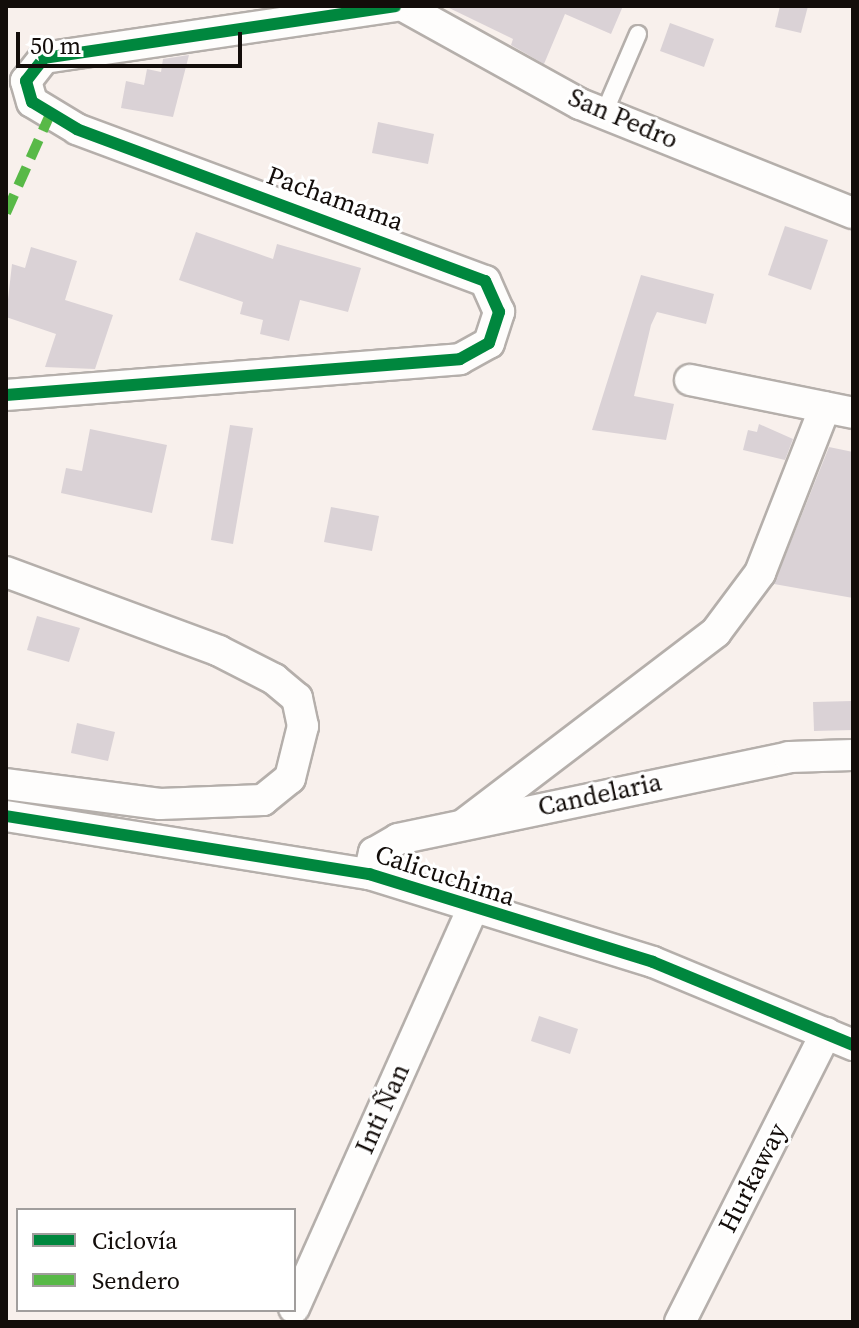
<!DOCTYPE html>
<meta charset="utf-8">
<style>
body{margin:0}
#map{position:relative;width:859px;height:1328px;overflow:hidden;background:#f8f0ec;font-family:"Source Serif 4",serif}
div>[style]{position:absolute}
.building>*{inset:0;background:#dad2d6}
.roads{filter:drop-shadow(2px 0 #b5afab) drop-shadow(-2px 0 #b5afab) drop-shadow(0 2px #b5afab) drop-shadow(0 -2px #b5afab)}
.service>*{height:16px;margin:-8px;padding:0 8px;transform-origin:8px;border-radius:8px;background:#fefdfc}
.minor>*{height:30px;margin:-15px;padding:0 15px;transform-origin:15px;border-radius:15px;background:#fefdfc}
.quiet>*{height:10px;margin-top:-5px;transform-origin:0;background:repeating-linear-gradient(90deg,#58b947 0 20px,transparent 0 30px)}
.cycleway>*{height:12px;margin:-6px;padding:0 6px;transform-origin:6px;border-radius:6px;background:#00873e}
span{translate:-50% -50%;white-space:nowrap;text-align:center;line-height:1.15;-webkit-text-stroke:6px #fff;paint-order:stroke}
.street-label{font-size:26px;color:#130d0a}
.frame{position:absolute;inset:0;border:8px solid #130d0a;pointer-events:none}
.legend{position:absolute;left:16px;top:1208px;width:280px;height:104px;box-sizing:border-box;background:#fff;border:2px solid #a19e9d;margin:0;padding:10px 14px;list-style:none;font-size:24px;color:#130d0a}
.legend li{display:flex;align-items:center;gap:16px;height:40px}
.legend b{width:40px;border:2px solid #a19e9d}
.scale{position:absolute;left:16px;top:32px;width:226px;height:36px;box-sizing:border-box;border:4px solid #130d0a;border-top:0;padding-left:10px;font-size:24px;line-height:28px;white-space:nowrap;color:#130d0a;-webkit-text-stroke:6px #fff;paint-order:stroke}
</style>
<div id="map">
<div class="building">
<div style="clip-path:polygon(445px 6px,623px 6px,611px 34px,565px 14px,544px 64px,511px 45px,513px 39px)"></div>
<div style="clip-path:polygon(780px 6px,808px 6px,801px 33px,775px 27px)"></div>
<div style="clip-path:polygon(670px 23px,714px 39px,704px 67px,660px 51px)"></div>
<div style="clip-path:polygon(189px 55px,173px 117px,121px 108px,126px 81px,144px 85px,147px 69px,161px 72px,163px 59px)"></div>
<div style="clip-path:polygon(378px 122px,434px 134px,428px 164px,372px 153px)"></div>
<div style="clip-path:polygon(785px 226px,828px 240px,811px 290px,768px 275px)"></div>
<div style="clip-path:polygon(196px 232px,273px 259px,277px 244px,361px 268px,348px 312px,300px 300px,289px 341px,260px 334px,263px 320px,240px 314px,243px 302px,179px 280px)"></div>
<div style="clip-path:polygon(31px 247px,77px 261px,65px 300px,113px 315px,95px 369px,45px 367px,56px 334px,6px 317px,12px 264px,25px 268px)"></div>
<div style="clip-path:polygon(641px 275px,714px 294px,706px 324px,657px 312px,651px 325px,634px 396px,674px 404px,666px 440px,592px 430px)"></div>
<div style="clip-path:polygon(759px 424px,793px 439px,785px 460px,743px 450px,748px 430px,757px 432px)"></div>
<div style="clip-path:polygon(230px 425px,253px 428px,233px 544px,211px 540px)"></div>
<div style="clip-path:polygon(90px 429px,167px 445px,152px 513px,61px 493px,66px 468px,82px 471px)"></div>
<div style="clip-path:polygon(829px 447px,853px 452px,853px 598px,774px 584px)"></div>
<div style="clip-path:polygon(331px 507px,379px 516px,372px 551px,324px 542px)"></div>
<div style="clip-path:polygon(37px 616px,80px 628px,69px 662px,27px 650px)"></div>
<div style="clip-path:polygon(852px 701px,853px 730px,814px 731px,813px 702px)"></div>
<div style="clip-path:polygon(77px 723px,115px 732px,108px 761px,71px 753px)"></div>
<div style="clip-path:polygon(539px 1016px,578px 1029px,570px 1054px,531px 1041px)"></div>
</div>
<div class="roads">
<div class="service">
<div style="left:604px;top:113px;width:86px;rotate:-66.7deg"></div>
</div>
<div class="minor">
<div style="left:403px;top:6px;width:202px;rotate:29deg"></div>
<div style="left:580px;top:104px;width:294px;rotate:21.8deg"></div>
<div style="left:690px;top:380px;width:166px;rotate:11.4deg"></div>
<div style="left:6px;top:395px;width:455px;rotate:-4.5deg"></div>
<div style="left:460px;top:359px;width:33px;rotate:-29deg"></div>
<div style="left:489px;top:343px;width:33px;rotate:-72deg"></div>
<div style="left:499px;top:312px;width:34px;rotate:-114deg"></div>
<div style="left:485px;top:281px;width:435px;rotate:-159.6deg"></div>
<div style="left:77px;top:129px;width:52px;rotate:-149deg"></div>
<div style="left:32px;top:102px;width:22px;rotate:-106deg"></div>
<div style="left:26px;top:81px;width:29px;rotate:-52deg"></div>
<div style="left:44px;top:58px;width:355px;rotate:-8.4deg"></div>
<div style="left:6px;top:572px;width:227px;rotate:20.3deg"></div>
<div style="left:219px;top:651px;width:62px;rotate:27deg"></div>
<div style="left:274px;top:679px;width:30px;rotate:40deg"></div>
<div style="left:297px;top:698px;width:29px;rotate:78deg"></div>
<div style="left:303px;top:726px;width:54px;rotate:104deg"></div>
<div style="left:290px;top:778px;width:35px;rotate:141deg"></div>
<div style="left:263px;top:800px;width:103px;rotate:177.8deg"></div>
<div style="left:160px;top:804px;width:155px;rotate:-172.6deg"></div>
<div style="left:6px;top:816px;width:368px;rotate:9.1deg"></div>
<div style="left:369px;top:874px;width:297px;rotate:17.2deg"></div>
<div style="left:653px;top:962px;width:217px;rotate:22.5deg"></div>
<div style="left:463px;top:825px;width:318px;rotate:-37.3deg"></div>
<div style="left:716px;top:632px;width:74px;rotate:-53.3deg"></div>
<div style="left:760px;top:573px;width:178px;rotate:-68.6deg"></div>
<div style="left:369px;top:874px;width:22px;rotate:-77deg"></div>
<div style="left:374px;top:853px;width:28px;rotate:-30deg"></div>
<div style="left:398px;top:839px;width:400px;rotate:-11.8deg"></div>
<div style="left:789px;top:757px;width:64px;rotate:-1.8deg"></div>
<div style="left:294px;top:1308px;width:436px;rotate:-65.9deg"></div>
<div style="left:680px;top:1322px;width:324px;rotate:-63.2deg"></div>
</div>
</div>
<div class="quiet">
<div style="left:6px;top:213px;width:105px;rotate:-65.9deg"></div>
</div>
<div class="cycleway">
<div style="left:6px;top:395px;width:455px;rotate:-4.5deg"></div>
<div style="left:460px;top:359px;width:33px;rotate:-29deg"></div>
<div style="left:489px;top:343px;width:33px;rotate:-72deg"></div>
<div style="left:499px;top:312px;width:34px;rotate:-114deg"></div>
<div style="left:485px;top:281px;width:435px;rotate:-159.6deg"></div>
<div style="left:77px;top:129px;width:52px;rotate:-149deg"></div>
<div style="left:32px;top:102px;width:22px;rotate:-106deg"></div>
<div style="left:26px;top:81px;width:29px;rotate:-52deg"></div>
<div style="left:44px;top:58px;width:355px;rotate:-8.4deg"></div>
<div style="left:6px;top:816px;width:368px;rotate:9.1deg"></div>
<div style="left:369px;top:874px;width:297px;rotate:17.2deg"></div>
<div style="left:653px;top:962px;width:217px;rotate:22.5deg"></div>
</div>
<div class="street-label">
<span style="left:623px;top:119px;rotate:23deg">San Pedro</span>
<span style="left:335px;top:199px;rotate:20deg">Pachamama</span>
<span style="left:600px;top:795px;rotate:-12deg">Candelaria</span>
<span style="left:445px;top:876px;rotate:18deg">Calicuchima</span>
<span style="left:383px;top:1109px;rotate:-66deg">Inti Ñan</span>
<span style="left:753px;top:1178px;rotate:-63deg">Hurkaway</span>
</div>
<div class="frame"></div>
<ul class="legend">
<li><b style="height:10px;background:#00873e"></b>Ciclovía</li>
<li><b style="height:10px;background:#58b947"></b>Sendero</li>
</ul>
<div class="scale">50 m</div>
</div>
